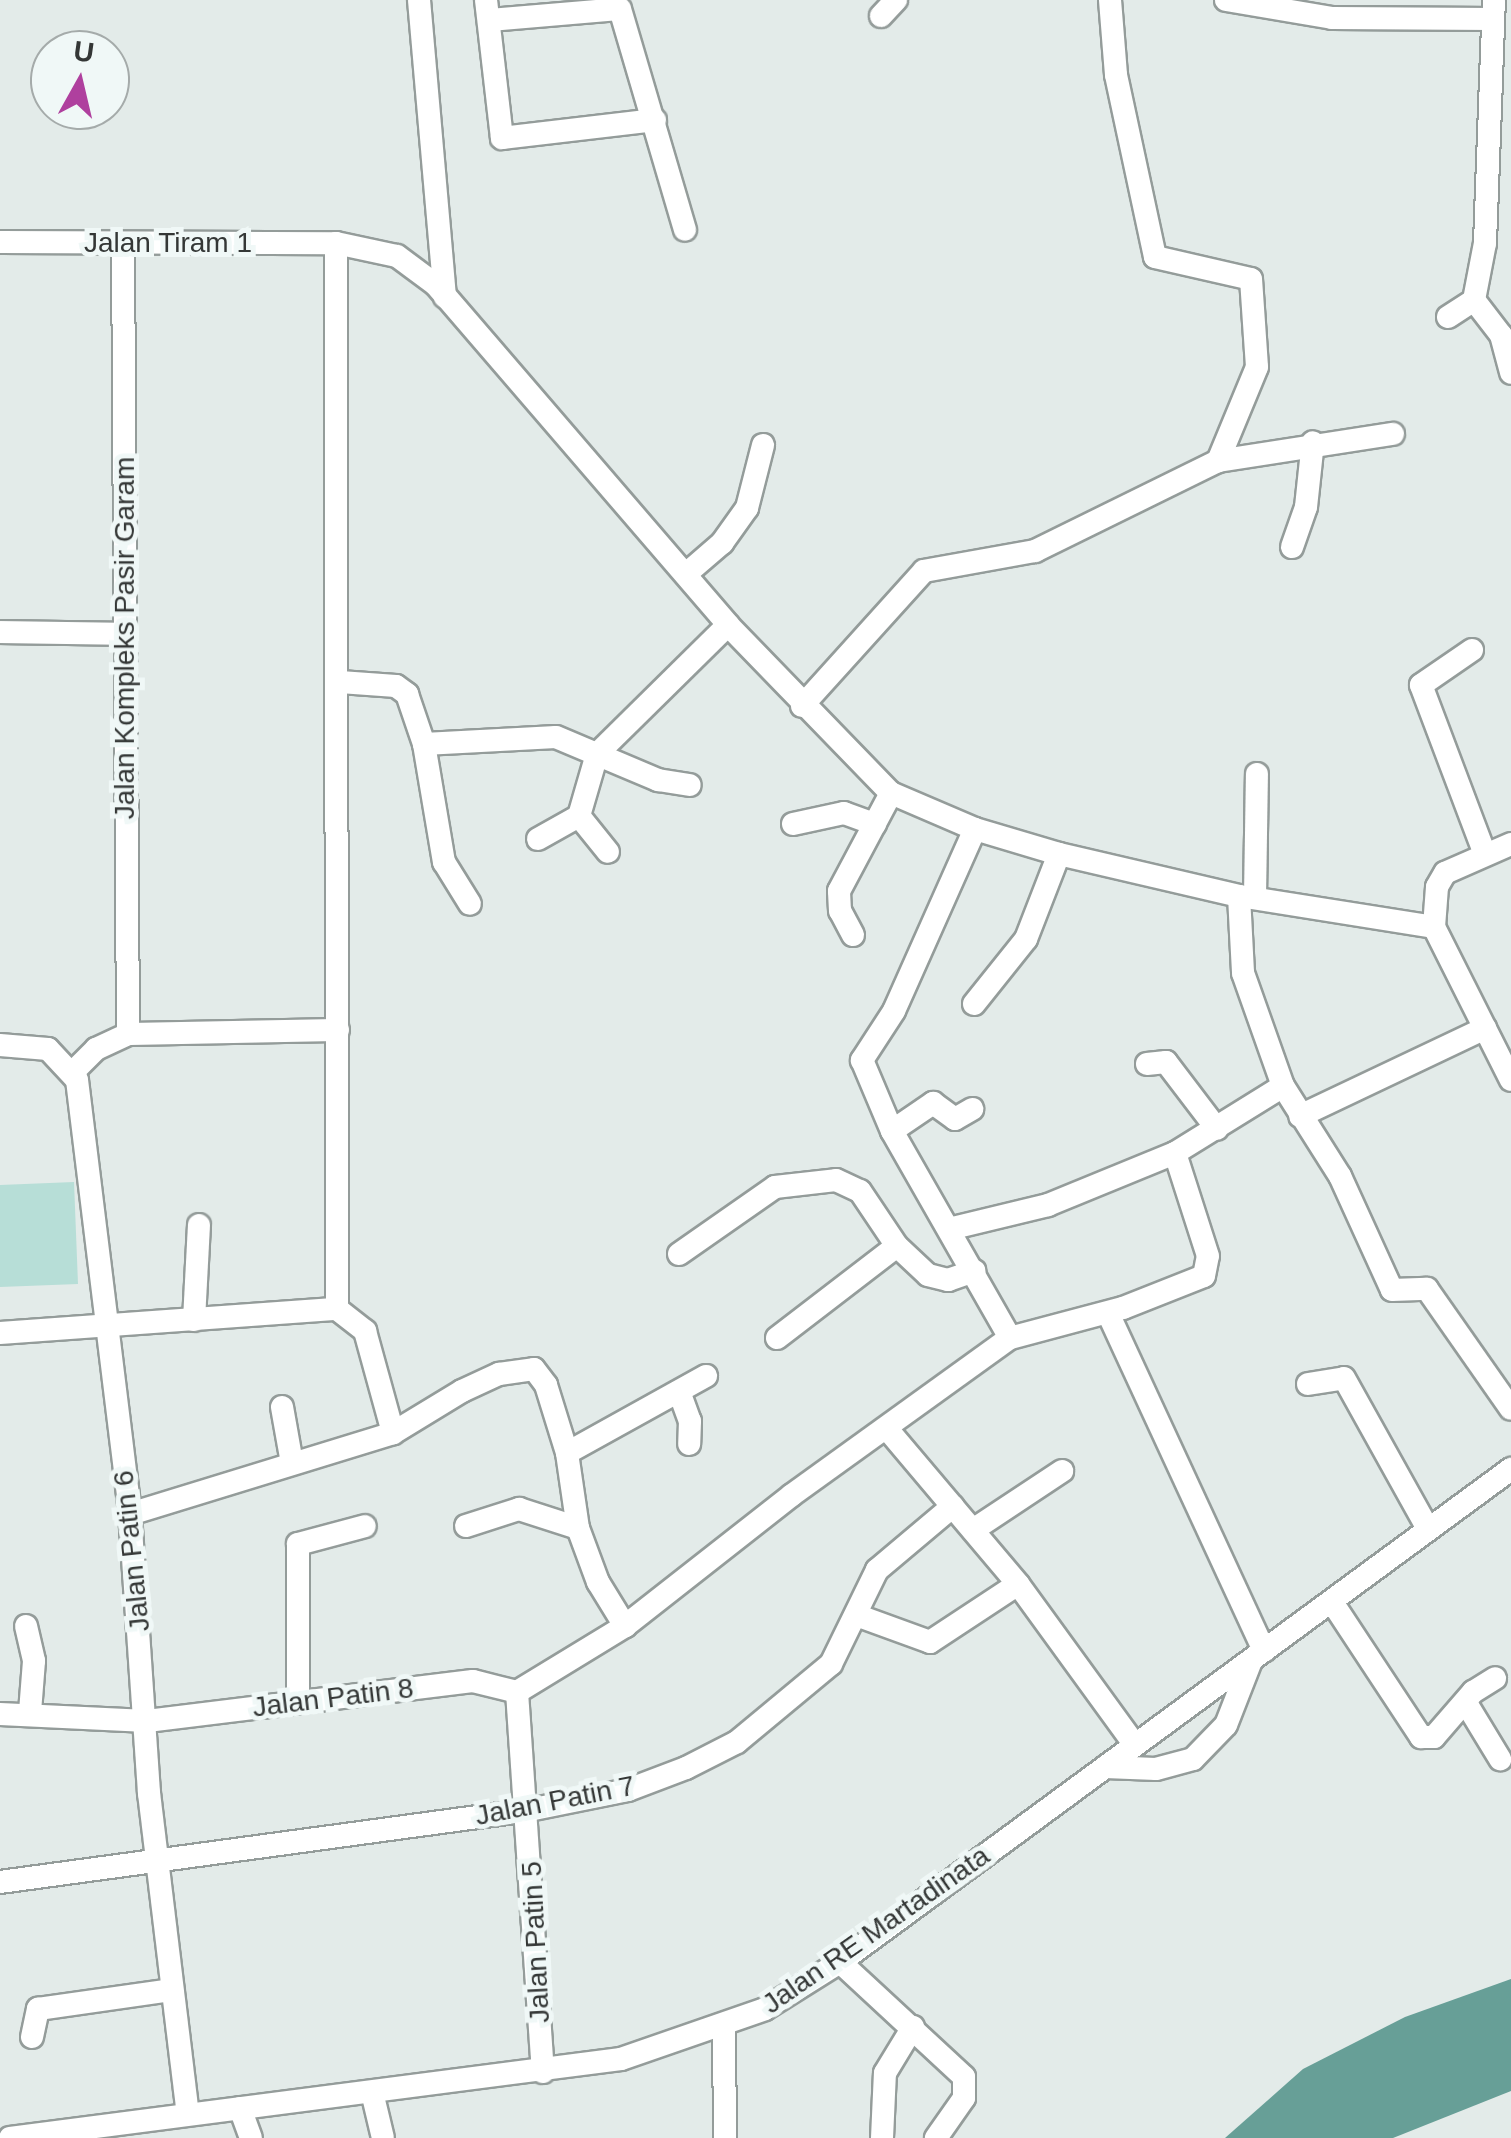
<!DOCTYPE html>
<style>
body{margin:0}
#map{position:relative;width:1511px;height:2138px;overflow:hidden;background:#e3ebe9;font-family:Helvetica,sans-serif}
div>[style]{position:absolute}
.green>*{inset:0;background:#b7ded7}
.water>*{inset:0;background:#679f97}
.roads{filter:drop-shadow(2px 0 #949c9a) drop-shadow(-2px 0 #949c9a) drop-shadow(0 2px #949c9a) drop-shadow(0 -2px #949c9a)}
.street>*{height:22px;margin:-11px;padding:0 11px;transform-origin:11px;border-radius:11px;background:#fff}
span{translate:-50% -50%;white-space:nowrap;text-align:center;line-height:1.15;-webkit-text-stroke:10px #f0f8f7;paint-order:stroke}
.street-label{font-size:28px;color:#343736}
.north{position:absolute;left:30px;top:30px;width:100px;height:100px;box-sizing:border-box;background:#f0f8f7;border:2px solid #a5abaa;border-radius:50%;rotate:8deg;font-size:28px;font-weight:700;line-height:40px;text-align:center;color:#343736}
.north::after{content:'';display:block;margin:auto;width:35px;height:45px;background:#af409e;clip-path:polygon(50% 0,100% 100%,50% 72%,0 100%)}
</style>
<div id="map">
<div class="green">
<div style="clip-path:polygon(74px 1182px,78px 1284px,0 1287px,0 1185px)"></div>
</div>
<div class="water">
<div style="clip-path:polygon(1511px 1979px,1511px 2091px,1393px 2138px,1225px 2138px,1303px 2069px,1405px 2017px)"></div>
</div>
<div class="roads">
<div class="street">
<div style="left:419px;top:0;width:298px;rotate:85deg"></div>
<div style="left:486px;top:0;width:139px;rotate:83.4deg"></div>
<div style="left:502px;top:138px;width:154px;rotate:-6.7deg"></div>
<div style="left:1110px;top:0;width:75px;rotate:85.4deg"></div>
<div style="left:1116px;top:75px;width:186px;rotate:77.9deg"></div>
<div style="left:1155px;top:257px;width:98px;rotate:12.9deg"></div>
<div style="left:1251px;top:279px;width:88px;rotate:86.1deg"></div>
<div style="left:1257px;top:367px;width:102px;rotate:112.5deg"></div>
<div style="left:1226px;top:0;width:108px;rotate:9.6deg"></div>
<div style="left:1332px;top:18px;width:161px;rotate:0.4deg"></div>
<div style="left:881px;top:16px;width:22px;rotate:-47deg"></div>
<div style="left:489px;top:20px;width:131px;rotate:-4.8deg"></div>
<div style="left:620px;top:9px;width:230px;rotate:73.6deg"></div>
<div style="left:0;top:242px;width:336px;rotate:0.2deg"></div>
<div style="left:336px;top:243px;width:62px;rotate:12deg"></div>
<div style="left:397px;top:256px;width:49px;rotate:36.6deg"></div>
<div style="left:436px;top:285px;width:448px;rotate:49.3deg"></div>
<div style="left:728px;top:625px;width:234px;rotate:45.9deg"></div>
<div style="left:891px;top:793px;width:91px;rotate:23.2deg"></div>
<div style="left:975px;top:829px;width:88px;rotate:16.6deg"></div>
<div style="left:1059px;top:854px;width:185px;rotate:13.1deg"></div>
<div style="left:1239px;top:896px;width:197px;rotate:9deg"></div>
<div style="left:123px;top:243px;width:791px;rotate:89.64deg"></div>
<div style="left:336px;top:243px;width:1066px;rotate:89.95deg"></div>
<div style="left:1474px;top:300px;width:44px;rotate:52.4deg"></div>
<div style="left:1501px;top:335px;width:39px;rotate:75deg"></div>
<div style="left:1448px;top:317px;width:31px;rotate:-33deg"></div>
<div style="left:1474px;top:300px;width:58px;rotate:-79.1deg"></div>
<div style="left:1485px;top:243px;width:243px;rotate:-87.9deg"></div>
<div style="left:1292px;top:547px;width:42px;rotate:-70.7deg"></div>
<div style="left:1306px;top:507px;width:65px;rotate:-83.9deg"></div>
<div style="left:686px;top:574px;width:48px;rotate:-40.7deg"></div>
<div style="left:722px;top:543px;width:43px;rotate:-54.5deg"></div>
<div style="left:747px;top:508px;width:65px;rotate:-75.7deg"></div>
<div style="left:0;top:632px;width:124px;rotate:0.9deg"></div>
<div style="left:1472px;top:650px;width:62px;rotate:145.5deg"></div>
<div style="left:1421px;top:685px;width:181px;rotate:69.3deg"></div>
<div style="left:340px;top:682px;width:56px;rotate:4.1deg"></div>
<div style="left:396px;top:686px;width:14px;rotate:36deg"></div>
<div style="left:407px;top:694px;width:53px;rotate:71.2deg"></div>
<div style="left:424px;top:744px;width:120px;rotate:80.4deg"></div>
<div style="left:444px;top:862px;width:49px;rotate:58.2deg"></div>
<div style="left:802px;top:706px;width:182px;rotate:-47.9deg"></div>
<div style="left:924px;top:571px;width:113px;rotate:-10.2deg"></div>
<div style="left:1035px;top:551px;width:204px;rotate:-26.2deg"></div>
<div style="left:1218px;top:461px;width:177px;rotate:-8.8deg"></div>
<div style="left:424px;top:744px;width:132px;rotate:-3deg"></div>
<div style="left:556px;top:737px;width:111px;rotate:22.9deg"></div>
<div style="left:658px;top:780px;width:32px;rotate:9deg"></div>
<div style="left:579px;top:816px;width:46px;rotate:51.1deg"></div>
<div style="left:793px;top:824px;width:52px;rotate:-12.2deg"></div>
<div style="left:844px;top:813px;width:33px;rotate:20deg"></div>
<div style="left:975px;top:829px;width:199px;rotate:114deg"></div>
<div style="left:894px;top:1011px;width:59px;rotate:123.1deg"></div>
<div style="left:862px;top:1060px;width:77px;rotate:67.1deg"></div>
<div style="left:892px;top:1131px;width:238px;rotate:60.3deg"></div>
<div style="left:538px;top:839px;width:47px;rotate:-29.3deg"></div>
<div style="left:579px;top:816px;width:65px;rotate:-73.8deg"></div>
<div style="left:597px;top:754px;width:184px;rotate:-44.6deg"></div>
<div style="left:1511px;top:844px;width:72px;rotate:156.3deg"></div>
<div style="left:1445px;top:873px;width:16px;rotate:120deg"></div>
<div style="left:1437px;top:887px;width:40px;rotate:94.3deg"></div>
<div style="left:1434px;top:927px;width:171px;rotate:63.3deg"></div>
<div style="left:1239px;top:896px;width:77px;rotate:87deg"></div>
<div style="left:1243px;top:973px;width:120px;rotate:70.5deg"></div>
<div style="left:1283px;top:1086px;width:107px;rotate:57.7deg"></div>
<div style="left:1340px;top:1176px;width:125px;rotate:65.5deg"></div>
<div style="left:1392px;top:1290px;width:35px;rotate:-2deg"></div>
<div style="left:1427px;top:1289px;width:146px;rotate:55deg"></div>
<div style="left:1255px;top:897px;width:123px;rotate:-89.1deg"></div>
<div style="left:853px;top:935px;width:27px;rotate:-118deg"></div>
<div style="left:840px;top:911px;width:20px;rotate:-93deg"></div>
<div style="left:839px;top:891px;width:111px;rotate:-62deg"></div>
<div style="left:974px;top:1004px;width:83px;rotate:-51.3deg"></div>
<div style="left:1026px;top:939px;width:91px;rotate:-68.8deg"></div>
<div style="left:0;top:1045px;width:48px;rotate:4.8deg"></div>
<div style="left:48px;top:1049px;width:42px;rotate:46.9deg"></div>
<div style="left:77px;top:1080px;width:437px;rotate:83deg"></div>
<div style="left:130px;top:1514px;width:280px;rotate:86.1deg"></div>
<div style="left:149px;top:1793px;width:323px;rotate:83.1deg"></div>
<div style="left:1147px;top:1064px;width:19px;rotate:-6deg"></div>
<div style="left:1166px;top:1062px;width:84px;rotate:52.7deg"></div>
<div style="left:73px;top:1072px;width:33px;rotate:-45deg"></div>
<div style="left:96px;top:1049px;width:35px;rotate:-25deg"></div>
<div style="left:128px;top:1034px;width:210px;rotate:-1.1deg"></div>
<div style="left:1300px;top:1116px;width:205px;rotate:-25.4deg"></div>
<div style="left:892px;top:1131px;width:50px;rotate:-34.3deg"></div>
<div style="left:933px;top:1103px;width:27px;rotate:36deg"></div>
<div style="left:955px;top:1119px;width:20px;rotate:-30deg"></div>
<div style="left:953px;top:1228px;width:98px;rotate:-13.6deg"></div>
<div style="left:1048px;top:1205px;width:137px;rotate:-22.3deg"></div>
<div style="left:679px;top:1254px;width:117px;rotate:-34.9deg"></div>
<div style="left:775px;top:1187px;width:61px;rotate:-6.5deg"></div>
<div style="left:836px;top:1180px;width:26px;rotate:25deg"></div>
<div style="left:860px;top:1191px;width:66px;rotate:56.1deg"></div>
<div style="left:897px;top:1246px;width:42px;rotate:43.1deg"></div>
<div style="left:928px;top:1275px;width:21px;rotate:14deg"></div>
<div style="left:948px;top:1280px;width:28px;rotate:-19deg"></div>
<div style="left:1108px;top:1313px;width:372px;rotate:65.2deg"></div>
<div style="left:194px;top:1320px;width:95px;rotate:-87deg"></div>
<div style="left:0;top:1333px;width:338px;rotate:-4.1deg"></div>
<div style="left:337px;top:1309px;width:36px;rotate:38deg"></div>
<div style="left:365px;top:1331px;width:106px;rotate:74.6deg"></div>
<div style="left:777px;top:1338px;width:151px;rotate:-37.5deg"></div>
<div style="left:1308px;top:1384px;width:36px;rotate:-9deg"></div>
<div style="left:1344px;top:1378px;width:173px;rotate:60.9deg"></div>
<div style="left:680px;top:1394px;width:29px;rotate:70deg"></div>
<div style="left:690px;top:1421px;width:23px;rotate:92deg"></div>
<div style="left:282px;top:1407px;width:57px;rotate:79.9deg"></div>
<div style="left:888px;top:1430px;width:202px;rotate:49.8deg"></div>
<div style="left:1018px;top:1584px;width:199px;rotate:54deg"></div>
<div style="left:567px;top:1453px;width:159px;rotate:-29deg"></div>
<div style="left:130px;top:1514px;width:275px;rotate:-17.1deg"></div>
<div style="left:393px;top:1433px;width:81px;rotate:-31.3deg"></div>
<div style="left:462px;top:1391px;width:41px;rotate:-24.7deg"></div>
<div style="left:499px;top:1374px;width:35px;rotate:-8deg"></div>
<div style="left:534px;top:1369px;width:20px;rotate:53deg"></div>
<div style="left:546px;top:1385px;width:71px;rotate:72.8deg"></div>
<div style="left:567px;top:1453px;width:76px;rotate:81.7deg"></div>
<div style="left:578px;top:1528px;width:58px;rotate:69.7deg"></div>
<div style="left:598px;top:1582px;width:52px;rotate:58.5deg"></div>
<div style="left:466px;top:1526px;width:56px;rotate:-17.8deg"></div>
<div style="left:519px;top:1509px;width:62px;rotate:17.9deg"></div>
<div style="left:973px;top:1530px;width:107px;rotate:-33.5deg"></div>
<div style="left:1332px;top:1602px;width:162px;rotate:56.6deg"></div>
<div style="left:1421px;top:1737px;width:13px"></div>
<div style="left:1434px;top:1737px;width:60px;rotate:-49.1deg"></div>
<div style="left:1473px;top:1692px;width:26px;rotate:-32deg"></div>
<div style="left:856px;top:1615px;width:79px;rotate:20deg"></div>
<div style="left:930px;top:1642px;width:105px;rotate:-33.4deg"></div>
<div style="left:26px;top:1626px;width:36px;rotate:77deg"></div>
<div style="left:34px;top:1661px;width:51px;rotate:94.5deg"></div>
<div style="left:517px;top:1692px;width:127px;rotate:-31.4deg"></div>
<div style="left:625px;top:1626px;width:212px;rotate:-38.1deg"></div>
<div style="left:792px;top:1495px;width:269px;rotate:-35.8deg"></div>
<div style="left:1010px;top:1338px;width:117px;rotate:-14.9deg"></div>
<div style="left:1123px;top:1308px;width:87px;rotate:-21.6deg"></div>
<div style="left:1204px;top:1276px;width:20px;rotate:-79deg"></div>
<div style="left:1208px;top:1256px;width:108px;rotate:-107.8deg"></div>
<div style="left:1175px;top:1153px;width:127px;rotate:-31.8deg"></div>
<div style="left:517px;top:1692px;width:381px;rotate:86.1deg"></div>
<div style="left:298px;top:1702px;width:158px;rotate:-90deg"></div>
<div style="left:298px;top:1544px;width:69px;rotate:-15deg"></div>
<div style="left:1466px;top:1703px;width:66px;rotate:58.7deg"></div>
<div style="left:0;top:1714px;width:147px;rotate:2.7deg"></div>
<div style="left:147px;top:1721px;width:328px;rotate:-7deg"></div>
<div style="left:473px;top:1681px;width:45px;rotate:14deg"></div>
<div style="left:1105px;top:1767px;width:51px;rotate:2.2deg"></div>
<div style="left:1156px;top:1769px;width:38px;rotate:-15deg"></div>
<div style="left:1193px;top:1759px;width:47px;rotate:-45.9deg"></div>
<div style="left:1226px;top:1725px;width:69px;rotate:-68.7deg"></div>
<div style="left:0;top:1882px;width:534px;rotate:-7.75deg"></div>
<div style="left:529px;top:1810px;width:101px;rotate:-11.4deg"></div>
<div style="left:628px;top:1790px;width:62px;rotate:-20.8deg"></div>
<div style="left:686px;top:1768px;width:57px;rotate:-27deg"></div>
<div style="left:737px;top:1742px;width:122px;rotate:-39.7deg"></div>
<div style="left:831px;top:1664px;width:105px;rotate:-63.9deg"></div>
<div style="left:877px;top:1570px;width:99px;rotate:-40.1deg"></div>
<div style="left:840px;top:1962px;width:169px;rotate:42.8deg"></div>
<div style="left:964px;top:2077px;width:21px;rotate:90deg"></div>
<div style="left:964px;top:2098px;width:49px;rotate:125deg"></div>
<div style="left:724px;top:2027px;width:111px;rotate:89.5deg"></div>
<div style="left:32px;top:2037px;width:29px;rotate:-78deg"></div>
<div style="left:38px;top:2009px;width:134px;rotate:-8.1deg"></div>
<div style="left:372px;top:2092px;width:47px;rotate:76.6deg"></div>
<div style="left:240px;top:2108px;width:32px;rotate:70deg"></div>
<div style="left:10px;top:2138px;width:616px;rotate:-7.37deg"></div>
<div style="left:621px;top:2059px;width:152px;rotate:-19.1deg"></div>
<div style="left:765px;top:2009px;width:89px;rotate:-32.1deg"></div>
<div style="left:840px;top:1962px;width:833px;rotate:-36.31deg"></div>
<div style="left:882px;top:2138px;width:65px;rotate:-87.4deg"></div>
<div style="left:885px;top:2073px;width:54px;rotate:-58.7deg"></div>
</div>
</div>
<div class="street-label">
<span style="left:168px;top:243px">Jalan Tiram 1</span>
<span style="left:125px;top:638px;rotate:-90deg">Jalan Kompleks Pasir Garam</span>
<span style="left:132px;top:1551px;rotate:-96deg">Jalan Patin 6</span>
<span style="left:333px;top:1698px;rotate:-7deg">Jalan Patin 8</span>
<span style="left:555px;top:1801px;rotate:-11deg">Jalan Patin 7</span>
<span style="left:876px;top:1930px;rotate:-35deg">Jalan RE Martadinata</span>
<span style="left:536px;top:1942px;rotate:-93deg">Jalan Patin 5</span>
</div>
<div class="north">U</div>
</div>
